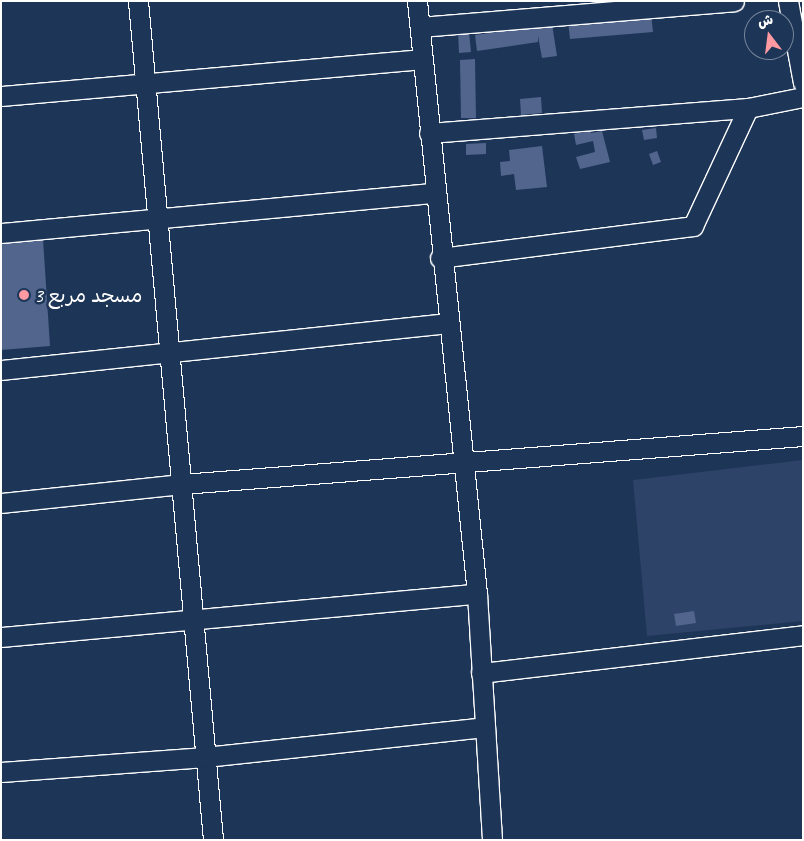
<!DOCTYPE html>
<meta charset="utf-8">
<style>
body{margin:0}
#map{position:relative;width:804px;height:841px;overflow:hidden;background:#1d3557;font-family:Caveat,"Playpen Sans Arabic",sans-serif}
div>[style]{position:absolute}
.built>*{inset:0;background:#2d4367}
.building>*{inset:0;background:#52658d}
.roads{filter:drop-shadow(1px 0 #fff) drop-shadow(-1px 0 #fff) drop-shadow(0 1px #fff) drop-shadow(0 -1px #fff)}
.street>*{height:19px;margin:-9.5px;padding:0 9.5px;transform-origin:9.5px;border-radius:9.5px;background:#1d3557}
.dots>*{width:14px;height:14px;translate:-50% -50%;box-sizing:border-box;border:2px solid #1d3557;border-radius:50%}
span{translate:-50% -50%;white-space:nowrap;text-align:center;line-height:1.15;-webkit-text-stroke:5px #1d3557;paint-order:stroke}
.poi-label{font-size:20px;color:#fff}
.left{translate:0 -50%;text-align:left}
.frame{position:absolute;inset:0;border:2px solid #fff;pointer-events:none}
.north{position:absolute;left:744px;top:10px;width:50px;height:50px;box-sizing:border-box;background:#1d3557;border:1px solid #77869a;border-radius:50%;rotate:345deg;font-size:14px;font-weight:700;line-height:20px;text-align:center;color:#fff}
.north::after{content:'';display:block;margin:auto;width:18px;height:22px;background:#ff9aa2;clip-path:polygon(50% 0,100% 100%,50% 72%,0 100%)}
</style>
<div id="map">
<div class="built">
<div style="clip-path:polygon(803px 460px,803px 621px,647px 636px,633px 480px)"></div>
</div>
<div class="building">
<div style="clip-path:polygon(651px 14px,653px 32px,570px 39px,568px 21px)"></div>
<div style="clip-path:polygon(552px 24px,557px 56px,542px 58px,538px 36px,538px 42px,477px 51px,475px 35px)"></div>
<div style="clip-path:polygon(458px 32px,469px 32px,471px 52px,459px 53px)"></div>
<div style="clip-path:polygon(475px 59px,476px 118px,461px 118px,460px 60px)"></div>
<div style="clip-path:polygon(541px 97px,542px 113px,521px 115px,520px 99px)"></div>
<div style="clip-path:polygon(656px 128px,657px 138px,644px 140px,642px 130px)"></div>
<div style="clip-path:polygon(590px 130px,591px 133px,602px 131px,610px 162px,580px 169px,576px 157px,595px 152px,593px 141px,576px 145px,574px 134px)"></div>
<div style="clip-path:polygon(486px 143px,486px 154px,466px 155px,466px 144px)"></div>
<div style="clip-path:polygon(542px 146px,547px 187px,516px 190px,514px 174px,501px 176px,500px 162px,510px 161px,509px 150px)"></div>
<div style="clip-path:polygon(657px 151px,661px 162px,653px 165px,649px 154px)"></div>
<div style="clip-path:polygon(43px 239px,50px 346px,1px 350px,1px 243px)"></div>
<div style="clip-path:polygon(694px 611px,696px 623px,676px 626px,674px 614px)"></div>
</div>
<div class="roads">
<div class="street">
<div style="left:138px;top:1px;width:842px;rotate:84.89deg"></div>
<div style="left:417px;top:1px;width:596px;rotate:84.22deg"></div>
<div style="left:477px;top:594px;width:246px;rotate:86.5deg"></div>
<div style="left:788px;top:1px;width:83px;rotate:79.6deg"></div>
<div style="left:420px;top:27px;width:315px;rotate:-4.7deg"></div>
<div style="left:1px;top:96px;width:423px;rotate:-5deg"></div>
<div style="left:429px;top:133px;width:320px;rotate:-4.5deg"></div>
<div style="left:748px;top:108px;width:56px;rotate:-11.3deg"></div>
<div style="left:1px;top:233px;width:434px;rotate:-5.3deg"></div>
<div style="left:440px;top:258px;width:255px;rotate:-7.2deg"></div>
<div style="left:693px;top:226px;width:130px;rotate:-65deg"></div>
<div style="left:1px;top:370px;width:450px;rotate:-6deg"></div>
<div style="left:1px;top:503px;width:182px;rotate:-6deg"></div>
<div style="left:182px;top:484px;width:623px;rotate:-4.42deg"></div>
<div style="left:1px;top:637px;width:478px;rotate:-5.2deg"></div>
<div style="left:481px;top:673px;width:324px;rotate:-6.7deg"></div>
<div style="left:1px;top:772px;width:205px;rotate:-4.2deg"></div>
<div style="left:205px;top:757px;width:281px;rotate:-6.1deg"></div>
</div>
</div>
<div class="dots">
<div style="left:24px;top:295px;background:#ff9aa2"></div>
</div>
<div class="poi-label">
<span class="left" style="left:34px;top:295px">مسجد مربع 3</span>
</div>
<div class="frame"></div>
<div class="north">ش</div>
</div>
